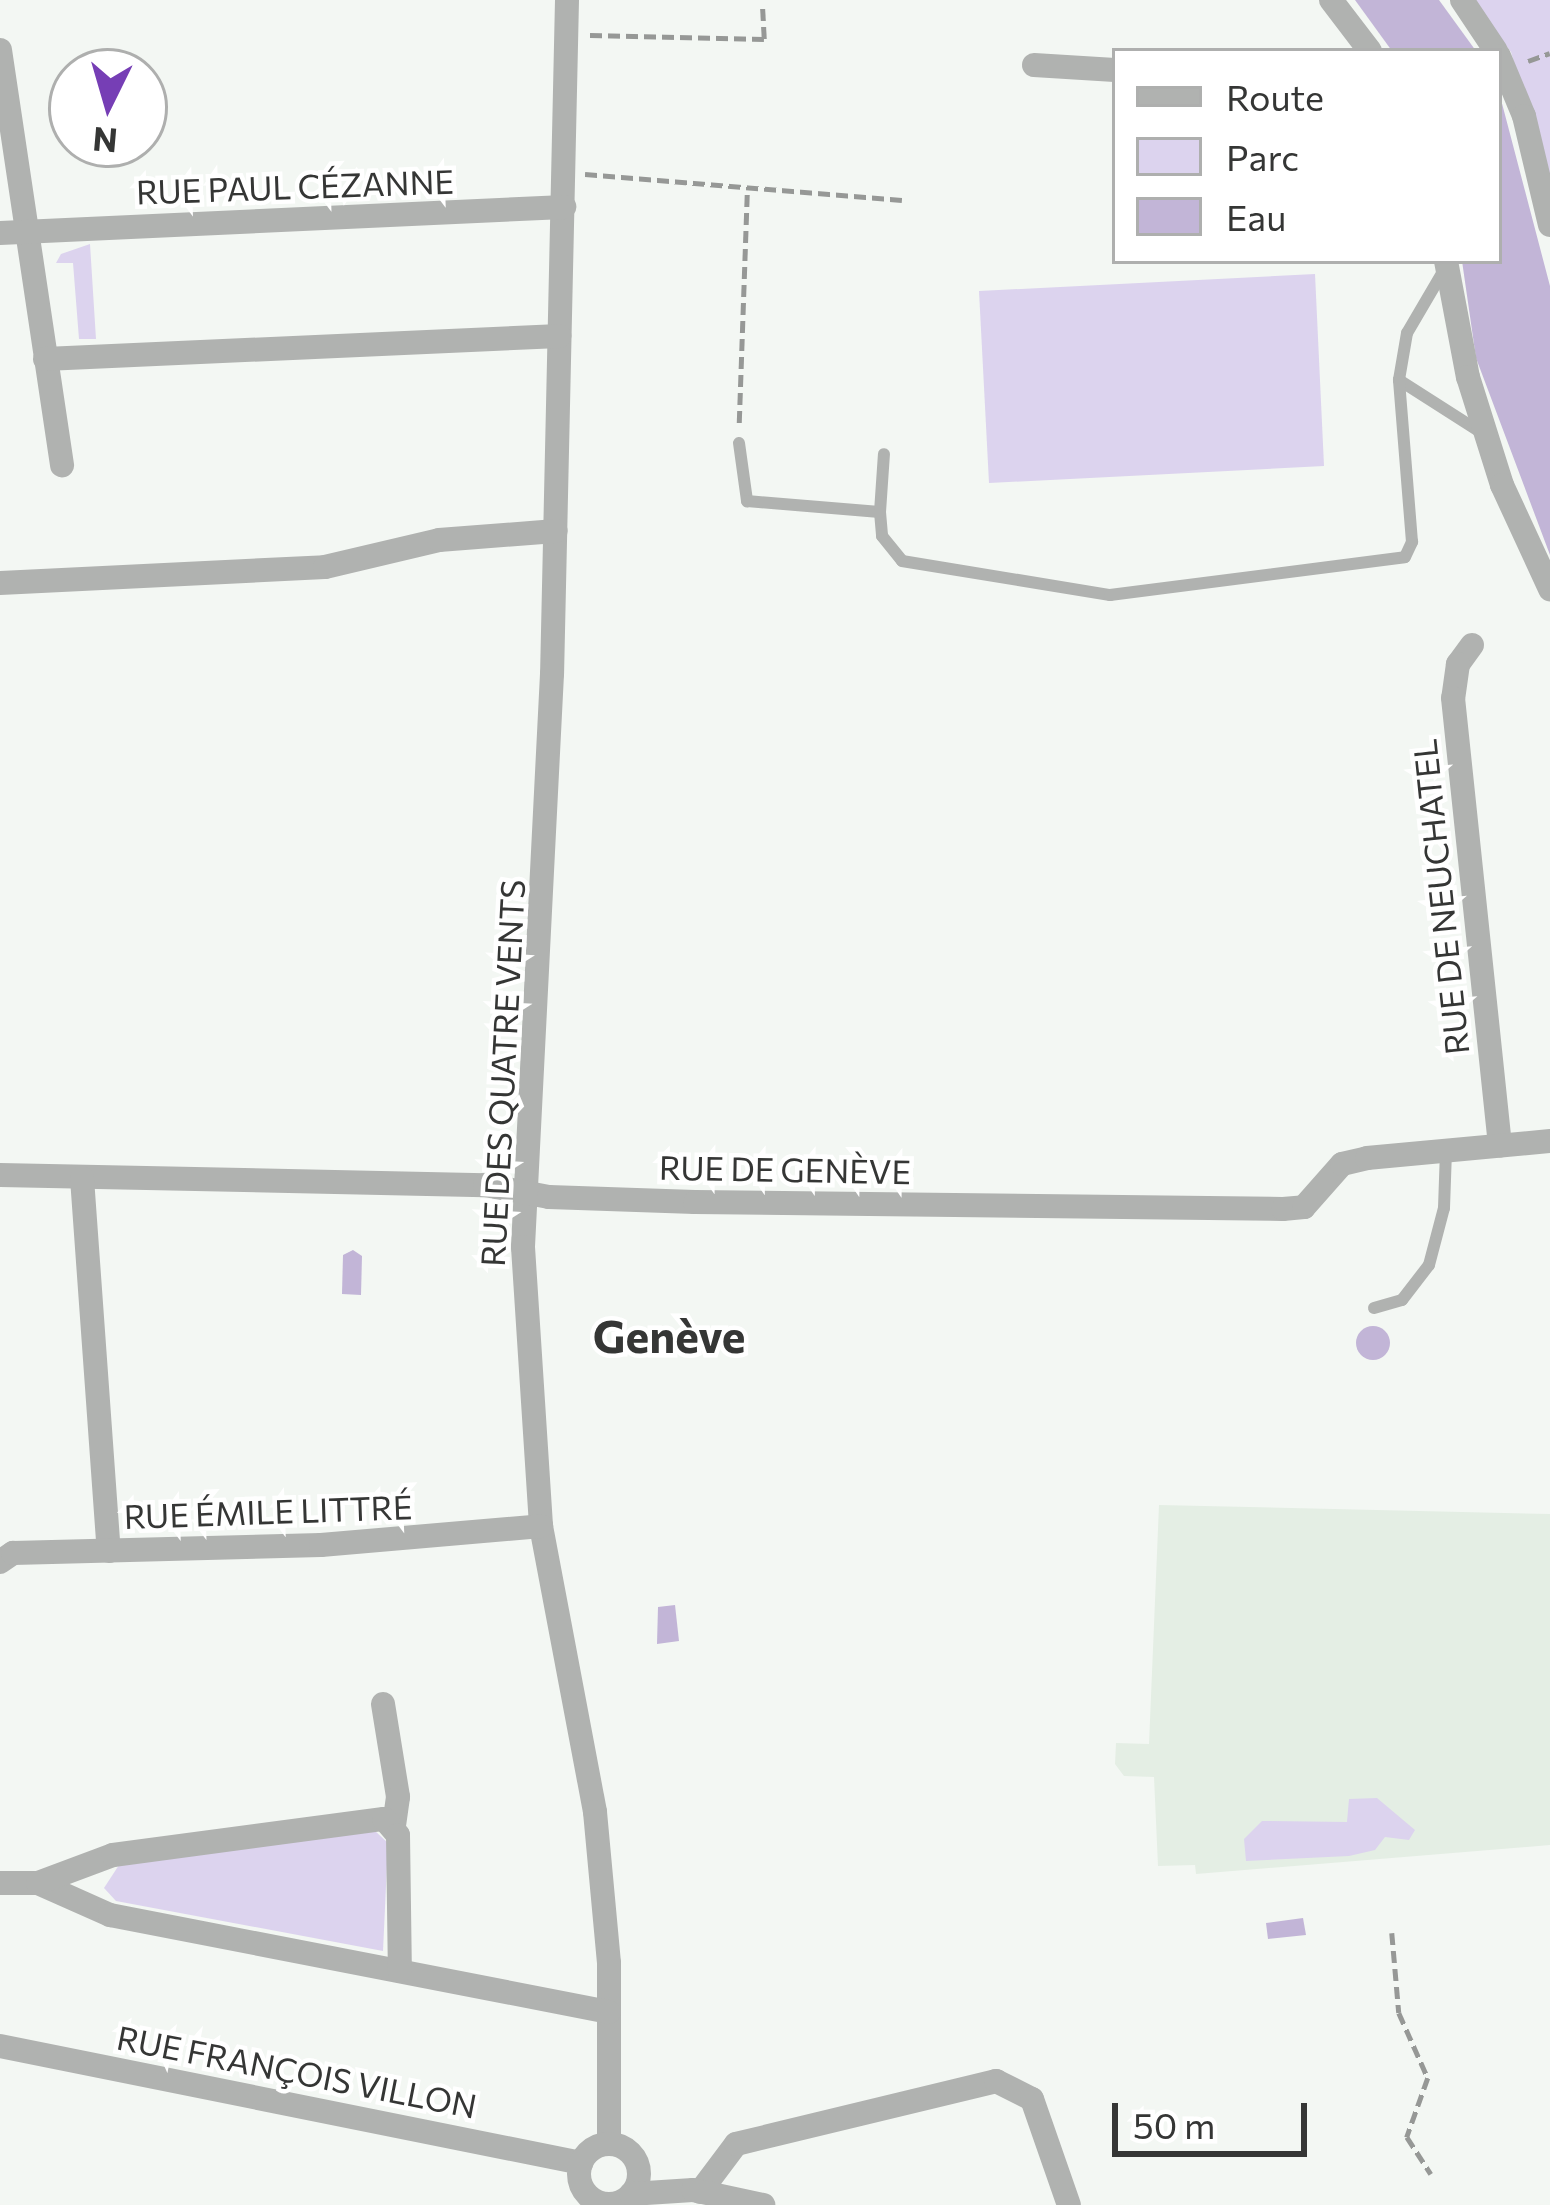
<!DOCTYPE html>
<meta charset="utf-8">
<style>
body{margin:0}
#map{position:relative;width:1550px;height:2205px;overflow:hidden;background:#f3f7f3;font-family:Commissioner,sans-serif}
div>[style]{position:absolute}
.built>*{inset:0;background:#e4eee4}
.green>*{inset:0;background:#dcd3ee}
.water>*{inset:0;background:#c2b5d7}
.round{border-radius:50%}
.path>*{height:4.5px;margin-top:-2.25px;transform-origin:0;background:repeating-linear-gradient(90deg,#969896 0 12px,transparent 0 18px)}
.service>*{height:12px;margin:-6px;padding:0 6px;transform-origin:6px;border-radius:6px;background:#b0b2b0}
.minor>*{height:24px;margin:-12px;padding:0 12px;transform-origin:12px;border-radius:12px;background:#b0b2b0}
.minor>.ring{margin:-12px;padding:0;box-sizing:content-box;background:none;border:24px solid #b0b2b0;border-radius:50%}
span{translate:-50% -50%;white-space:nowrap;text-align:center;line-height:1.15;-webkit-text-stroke:9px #fff;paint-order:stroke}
.street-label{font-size:33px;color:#353635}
.district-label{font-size:45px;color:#353635;font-weight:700}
.legend{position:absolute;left:1112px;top:48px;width:390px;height:216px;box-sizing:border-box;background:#fff;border:3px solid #aeafae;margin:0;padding:15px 21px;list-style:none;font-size:36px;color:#353635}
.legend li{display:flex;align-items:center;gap:24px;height:60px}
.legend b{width:60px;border:3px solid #aeafae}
.north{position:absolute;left:48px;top:48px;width:120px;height:120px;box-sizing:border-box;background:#fff;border:3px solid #aeafae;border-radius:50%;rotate:185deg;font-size:33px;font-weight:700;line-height:48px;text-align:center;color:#353635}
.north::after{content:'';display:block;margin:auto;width:42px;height:54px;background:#763eb5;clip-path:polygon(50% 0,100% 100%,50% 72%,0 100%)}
.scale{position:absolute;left:1112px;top:2103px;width:195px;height:54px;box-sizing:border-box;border:6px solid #353635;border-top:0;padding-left:15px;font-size:36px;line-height:42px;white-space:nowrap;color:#353635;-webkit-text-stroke:9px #fff;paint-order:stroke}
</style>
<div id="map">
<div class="built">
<div style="clip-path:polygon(1159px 1505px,1550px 1514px,1550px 1845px,1196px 1874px,1195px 1865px,1158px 1866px,1154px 1777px,1124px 1776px,1115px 1764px,1116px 1743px,1149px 1744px)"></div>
</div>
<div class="green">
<div style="clip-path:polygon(1470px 0,1550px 0,1550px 197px,1511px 52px)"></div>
<div style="clip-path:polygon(90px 244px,96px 339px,79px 339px,73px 263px,56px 263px,61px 254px)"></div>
<div style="clip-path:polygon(1315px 274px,1324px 466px,989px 483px,979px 291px)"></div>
<div style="clip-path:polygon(1377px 1798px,1415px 1830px,1409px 1840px,1385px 1837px,1375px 1850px,1349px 1856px,1246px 1861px,1244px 1839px,1262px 1821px,1347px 1822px,1349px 1799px)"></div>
<div style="clip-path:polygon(374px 1830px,388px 1843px,383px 1951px,116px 1901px,104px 1888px,119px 1865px)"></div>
</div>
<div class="water">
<div style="clip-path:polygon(1355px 0,1439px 0,1476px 51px,1392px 51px)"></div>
<div style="clip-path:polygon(1499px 92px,1550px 286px,1550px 555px,1476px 358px,1462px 261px,1499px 261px)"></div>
<div style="clip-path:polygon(353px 1250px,362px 1256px,361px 1295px,342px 1294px,343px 1255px)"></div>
<div class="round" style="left:1356px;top:1326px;width:34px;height:34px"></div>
<div style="clip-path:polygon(675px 1605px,679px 1641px,657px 1644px,658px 1607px)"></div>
<div style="clip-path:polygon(1303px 1918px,1306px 1935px,1268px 1939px,1266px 1923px)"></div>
</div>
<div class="path">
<div style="left:590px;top:35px;width:174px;rotate:1.3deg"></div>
<div style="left:764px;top:39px;width:35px;rotate:-93deg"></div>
<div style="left:1528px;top:61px;width:23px;rotate:-20deg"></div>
<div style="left:585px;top:174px;width:318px;rotate:4.7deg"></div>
<div style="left:739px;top:423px;width:234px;rotate:-88deg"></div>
<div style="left:1392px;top:1933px;width:80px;rotate:85deg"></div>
<div style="left:1399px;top:2013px;width:71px;rotate:66deg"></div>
<div style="left:1428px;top:2078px;width:63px;rotate:109.6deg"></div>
<div style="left:1407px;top:2137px;width:44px;rotate:57deg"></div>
</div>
<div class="service">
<div style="left:1444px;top:270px;width:73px;rotate:120.4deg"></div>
<div style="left:1407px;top:333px;width:48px;rotate:99.7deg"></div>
<div style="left:1399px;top:380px;width:98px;rotate:32.6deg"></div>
<div style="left:739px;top:443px;width:59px;rotate:82.1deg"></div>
<div style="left:747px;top:501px;width:133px;rotate:4.7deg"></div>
<div style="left:880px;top:512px;width:24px;rotate:85deg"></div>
<div style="left:882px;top:536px;width:32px;rotate:51deg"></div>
<div style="left:902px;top:561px;width:211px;rotate:9.3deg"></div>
<div style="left:1110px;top:595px;width:297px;rotate:-7.3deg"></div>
<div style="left:1405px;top:557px;width:17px;rotate:-65deg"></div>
<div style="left:1412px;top:542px;width:163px;rotate:-94.6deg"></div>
<div style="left:880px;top:512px;width:58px;rotate:-86.1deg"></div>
<div style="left:1374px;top:1308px;width:29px;rotate:-16deg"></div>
<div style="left:1402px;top:1300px;width:44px;rotate:-52.4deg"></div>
<div style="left:1429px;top:1265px;width:59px;rotate:-75.3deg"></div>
<div style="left:1444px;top:1208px;width:57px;rotate:-88deg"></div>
</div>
<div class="minor">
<div style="left:567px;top:0;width:674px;rotate:91.27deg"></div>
<div style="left:552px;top:674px;width:574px;rotate:92.9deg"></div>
<div style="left:523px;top:1247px;width:280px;rotate:86.3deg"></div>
<div style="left:541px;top:1526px;width:291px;rotate:79.3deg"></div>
<div style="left:595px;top:1812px;width:152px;rotate:84.7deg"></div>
<div style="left:609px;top:1963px;width:180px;rotate:90deg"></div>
<div style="left:1331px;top:0;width:64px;rotate:52.6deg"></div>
<div style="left:1462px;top:0;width:61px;rotate:56.3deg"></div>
<div style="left:0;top:50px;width:420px;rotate:81.5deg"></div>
<div style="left:1499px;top:56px;width:65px;rotate:67.4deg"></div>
<div style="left:1524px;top:116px;width:112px;rotate:76.6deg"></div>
<div style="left:1034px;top:65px;width:81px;rotate:3.5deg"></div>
<div style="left:0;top:233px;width:565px;rotate:-2.64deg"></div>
<div style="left:1446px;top:261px;width:118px;rotate:79.3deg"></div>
<div style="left:1468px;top:377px;width:113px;rotate:72.5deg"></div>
<div style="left:1502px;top:485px;width:115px;rotate:65.2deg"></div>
<div style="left:45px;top:359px;width:515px;rotate:-2.56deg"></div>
<div style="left:0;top:583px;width:325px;rotate:-2.8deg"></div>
<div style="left:325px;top:567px;width:117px;rotate:-13.3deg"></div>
<div style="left:439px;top:540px;width:117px;rotate:-4.4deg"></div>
<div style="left:1472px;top:645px;width:24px;rotate:126deg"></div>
<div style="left:1458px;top:664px;width:34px;rotate:98deg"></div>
<div style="left:1453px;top:698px;width:450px;rotate:84deg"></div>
<div style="left:0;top:1175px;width:485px;rotate:1.2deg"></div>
<div style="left:485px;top:1185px;width:65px;rotate:10.6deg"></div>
<div style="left:549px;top:1197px;width:146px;rotate:2deg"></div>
<div style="left:695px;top:1202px;width:588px;rotate:0.68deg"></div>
<div style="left:1283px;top:1209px;width:21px;rotate:-5deg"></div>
<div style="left:1304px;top:1207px;width:57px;rotate:-48.5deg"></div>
<div style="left:1342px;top:1164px;width:26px;rotate:-13deg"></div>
<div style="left:1367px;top:1158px;width:184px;rotate:-5.3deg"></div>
<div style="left:82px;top:1178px;width:374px;rotate:85.9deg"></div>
<div style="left:0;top:1562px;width:16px;rotate:-35deg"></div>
<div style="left:13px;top:1553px;width:308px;rotate:-1.5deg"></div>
<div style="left:321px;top:1545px;width:221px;rotate:-4.9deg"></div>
<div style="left:383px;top:1704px;width:94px;rotate:80.8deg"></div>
<div style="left:398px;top:1797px;width:27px;rotate:98deg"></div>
<div style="left:0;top:1883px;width:38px"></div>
<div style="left:38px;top:1883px;width:79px;rotate:24deg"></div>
<div style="left:110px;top:1915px;width:508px;rotate:11deg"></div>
<div style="left:38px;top:1883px;width:80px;rotate:-20.5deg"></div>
<div style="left:113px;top:1855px;width:273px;rotate:-7.6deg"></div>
<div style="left:384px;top:1819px;width:21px;rotate:49deg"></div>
<div style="left:398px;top:1835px;width:136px;rotate:89.2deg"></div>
<div style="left:0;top:2046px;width:593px;rotate:11.39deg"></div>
<div class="ring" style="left:579px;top:2144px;width:36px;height:36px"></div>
<div style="left:700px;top:2192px;width:60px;rotate:-53.1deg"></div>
<div style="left:736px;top:2144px;width:268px;rotate:-13.6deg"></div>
<div style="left:996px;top:2081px;width:40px;rotate:26.6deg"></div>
<div style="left:1032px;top:2099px;width:112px;rotate:70.8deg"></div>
<div style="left:631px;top:2194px;width:62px;rotate:-3.7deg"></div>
<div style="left:693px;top:2190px;width:72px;rotate:12.1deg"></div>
</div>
<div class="street-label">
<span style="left:295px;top:186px;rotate:-2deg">RUE PAUL CÉZANNE</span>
<span style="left:1440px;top:897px;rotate:-96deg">RUE DE NEUCHATEL</span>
<span style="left:502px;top:1073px;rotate:-87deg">RUE DES QUATRE VENTS</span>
<span style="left:785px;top:1169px;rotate:1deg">RUE DE GENÈVE</span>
<span style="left:268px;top:1511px;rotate:-2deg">RUE ÉMILE LITTRÉ</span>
<span style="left:297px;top:2071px;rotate:11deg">RUE FRANÇOIS VILLON</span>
</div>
<div class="district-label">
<span style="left:669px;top:1335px">Genève</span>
</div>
<ul class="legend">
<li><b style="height:15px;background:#b0b2b0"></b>Route</li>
<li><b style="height:33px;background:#dcd3ee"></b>Parc</li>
<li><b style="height:33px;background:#c2b5d7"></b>Eau</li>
</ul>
<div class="north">N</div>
<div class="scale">50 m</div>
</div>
